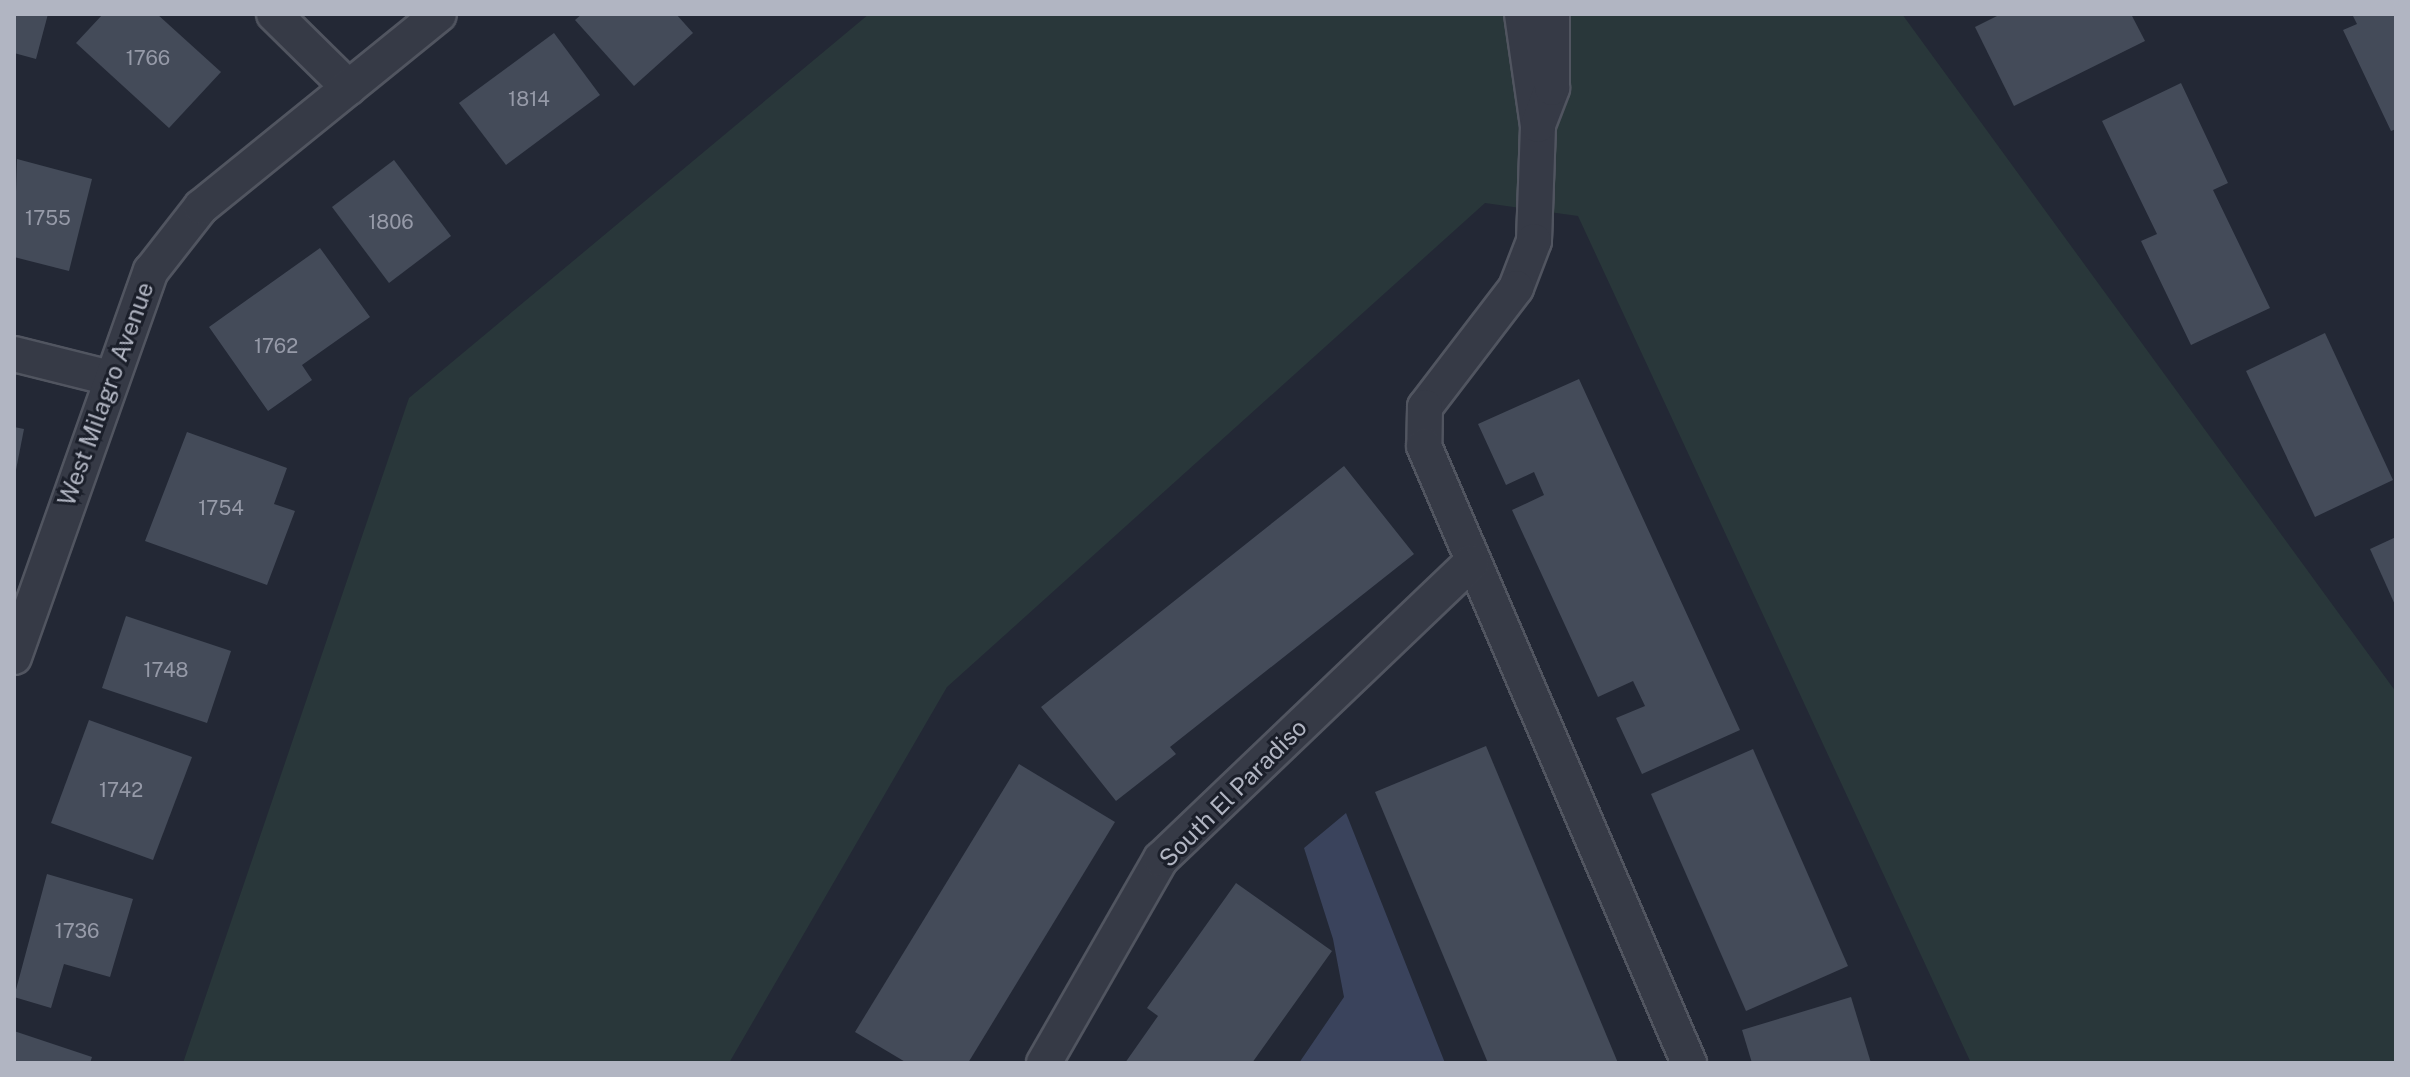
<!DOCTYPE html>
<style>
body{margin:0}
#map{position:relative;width:2410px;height:1077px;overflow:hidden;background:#232835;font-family:"Public Sans",sans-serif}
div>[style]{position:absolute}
.green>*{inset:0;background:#29373a}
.water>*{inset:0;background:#3a435c}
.building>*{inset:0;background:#444b59}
.roads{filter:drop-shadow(2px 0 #515560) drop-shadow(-2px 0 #515560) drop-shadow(0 2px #515560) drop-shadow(0 -2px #515560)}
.street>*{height:34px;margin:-17px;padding:0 17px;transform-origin:17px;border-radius:17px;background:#363a46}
span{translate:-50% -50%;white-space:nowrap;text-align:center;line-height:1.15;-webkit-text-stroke:6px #1b1f2a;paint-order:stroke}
.number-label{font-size:20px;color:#969aa8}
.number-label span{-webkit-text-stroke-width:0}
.street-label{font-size:24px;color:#b1b5c2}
.frame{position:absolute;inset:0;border:16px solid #b1b5c2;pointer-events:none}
</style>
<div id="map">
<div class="green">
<div style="clip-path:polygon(869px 14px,1902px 14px,2396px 692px,2396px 1063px,1971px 1063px,1578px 216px,1485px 203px,947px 687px,729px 1063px,183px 1063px,409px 398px)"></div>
</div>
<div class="water">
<div style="clip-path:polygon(1346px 813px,1445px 1063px,1299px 1063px,1344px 997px,1333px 939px,1304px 848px)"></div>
</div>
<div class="building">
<div style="clip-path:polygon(14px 14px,48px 14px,36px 59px,14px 53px)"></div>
<div style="clip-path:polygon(103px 14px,157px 14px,221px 72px,169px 128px,76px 43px)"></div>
<div style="clip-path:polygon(582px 14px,676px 14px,693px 33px,634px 86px,575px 20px)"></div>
<div style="clip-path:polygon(2001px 14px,2131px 14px,2145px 41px,2014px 106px,1975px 27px)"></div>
<div style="clip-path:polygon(2352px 14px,2396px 14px,2396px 129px,2391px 131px,2343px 30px,2357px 24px)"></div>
<div style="clip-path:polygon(554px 33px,600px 95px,506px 165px,459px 103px)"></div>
<div style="clip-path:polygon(2181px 83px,2228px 183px,2213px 190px,2270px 308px,2191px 345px,2141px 241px,2157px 234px,2102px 121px)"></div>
<div style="clip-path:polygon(17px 159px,92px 179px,69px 271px,14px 257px)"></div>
<div style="clip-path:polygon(394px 160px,451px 236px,389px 283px,332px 207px)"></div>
<div style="clip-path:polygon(320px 248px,370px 317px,302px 365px,312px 380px,268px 411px,209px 327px)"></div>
<div style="clip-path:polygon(2325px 333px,2393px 480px,2315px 517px,2246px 371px)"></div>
<div style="clip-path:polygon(1579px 379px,1740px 730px,1642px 774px,1616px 718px,1645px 706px,1633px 681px,1598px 697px,1512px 510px,1544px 495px,1534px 472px,1506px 485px,1478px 424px)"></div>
<div style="clip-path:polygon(14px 427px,24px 429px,15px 475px,14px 475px)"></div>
<div style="clip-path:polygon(187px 432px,287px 468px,274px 504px,295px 511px,267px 585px,145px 541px)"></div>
<div style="clip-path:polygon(1344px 466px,1414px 554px,1170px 747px,1176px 754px,1116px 801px,1041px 707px)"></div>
<div style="clip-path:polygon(2396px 537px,2396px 607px,2370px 549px)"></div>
<div style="clip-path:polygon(126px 616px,231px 651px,207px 723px,102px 688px)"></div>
<div style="clip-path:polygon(89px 720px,192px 757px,153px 860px,51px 823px)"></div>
<div style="clip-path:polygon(1486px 746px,1618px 1063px,1488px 1063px,1375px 792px)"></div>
<div style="clip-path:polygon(1753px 749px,1848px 966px,1746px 1011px,1651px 794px)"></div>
<div style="clip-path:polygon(1019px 764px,1115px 822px,968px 1063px,907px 1063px,855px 1032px)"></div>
<div style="clip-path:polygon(47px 874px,133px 899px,110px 977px,64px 964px,51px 1008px,14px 997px)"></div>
<div style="clip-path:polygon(1236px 883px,1332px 951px,1252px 1063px,1125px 1063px,1158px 1016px,1147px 1008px)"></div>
<div style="clip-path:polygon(1851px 997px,1871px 1063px,1752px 1063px,1742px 1030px)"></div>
<div style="clip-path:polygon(14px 1031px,92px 1057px,90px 1063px,14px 1063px)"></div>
</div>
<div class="roads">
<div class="street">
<div style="left:274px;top:14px;width:105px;rotate:44.6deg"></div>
<div style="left:1522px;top:14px;width:113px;rotate:81.9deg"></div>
<div style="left:1538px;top:126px;width:115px;rotate:92deg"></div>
<div style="left:1534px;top:241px;width:50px;rotate:111deg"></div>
<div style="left:1516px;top:288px;width:150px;rotate:127.4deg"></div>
<div style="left:1425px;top:407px;width:39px;rotate:91deg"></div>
<div style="left:1424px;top:446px;width:672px;rotate:66.76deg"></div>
<div style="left:1538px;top:125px;width:40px;rotate:-69deg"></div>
<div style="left:1552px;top:88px;width:74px;rotate:-90deg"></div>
<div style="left:14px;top:354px;width:99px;rotate:14deg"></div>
<div style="left:14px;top:657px;width:410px;rotate:-70.5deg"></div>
<div style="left:151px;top:271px;width:81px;rotate:-52deg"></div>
<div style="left:201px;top:207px;width:306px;rotate:-39deg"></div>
<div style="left:1044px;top:1063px;width:235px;rotate:-60.2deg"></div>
<div style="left:1161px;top:859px;width:430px;rotate:-43.7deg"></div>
</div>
</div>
<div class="number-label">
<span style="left:148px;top:58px">1766</span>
<span style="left:529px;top:99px">1814</span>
<span style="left:48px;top:218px">1755</span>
<span style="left:391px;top:222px">1806</span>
<span style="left:276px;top:346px">1762</span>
<span style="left:221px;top:508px">1754</span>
<span style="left:166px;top:670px">1748</span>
<span style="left:121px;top:790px">1742</span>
<span style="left:77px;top:931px">1736</span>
</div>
<div class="street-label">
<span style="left:106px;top:394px;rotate:-70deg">West Milagro Avenue</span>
<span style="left:1233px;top:793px;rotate:-45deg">South El Paradiso</span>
</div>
<div class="frame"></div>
</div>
